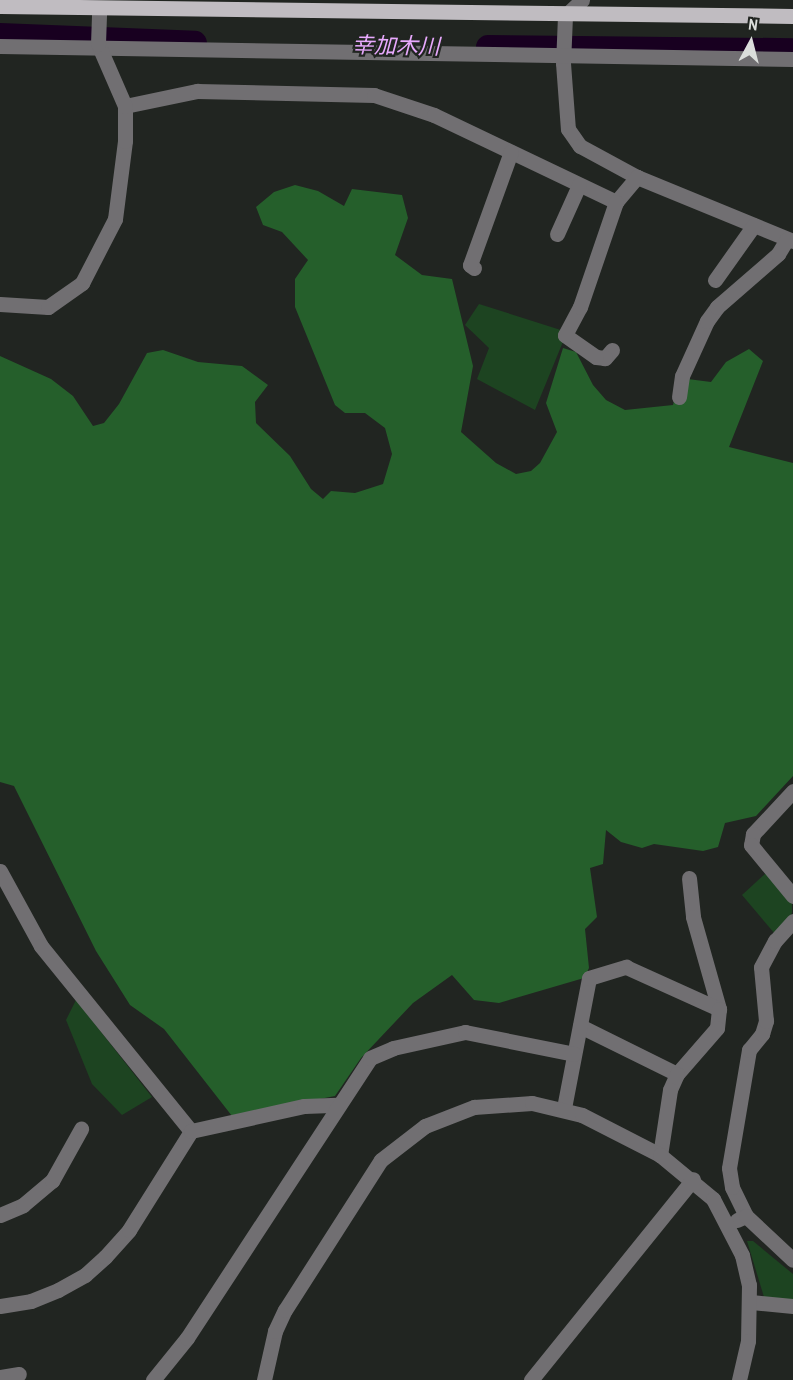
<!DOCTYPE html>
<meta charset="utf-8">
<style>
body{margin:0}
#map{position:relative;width:793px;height:1380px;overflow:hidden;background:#212521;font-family:"Archivo Narrow","Noto Sans JP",sans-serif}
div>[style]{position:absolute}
.green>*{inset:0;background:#1d4421}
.forest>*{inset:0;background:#255f2b}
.river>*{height:24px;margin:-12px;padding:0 12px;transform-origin:12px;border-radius:12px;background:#180020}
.minor>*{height:15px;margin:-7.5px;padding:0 7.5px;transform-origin:7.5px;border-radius:7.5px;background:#716f72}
.major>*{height:15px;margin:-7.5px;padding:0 7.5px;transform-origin:7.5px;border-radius:7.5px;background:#c0bcc1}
span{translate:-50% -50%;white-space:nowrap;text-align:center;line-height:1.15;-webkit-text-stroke:4.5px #212521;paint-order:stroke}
.water-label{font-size:22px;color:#e8a9fd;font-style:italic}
.north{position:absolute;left:721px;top:12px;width:60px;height:60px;-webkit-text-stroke:4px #212521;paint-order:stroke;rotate:7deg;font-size:16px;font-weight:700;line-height:24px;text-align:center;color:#dbdedb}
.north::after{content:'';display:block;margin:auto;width:21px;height:27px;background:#dbdedb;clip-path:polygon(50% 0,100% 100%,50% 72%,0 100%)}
</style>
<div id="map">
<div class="green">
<div style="clip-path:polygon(479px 304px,567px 332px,535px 410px,477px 379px,489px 348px,465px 325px)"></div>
<div style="clip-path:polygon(766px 873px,792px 903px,792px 913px,775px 934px,742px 895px)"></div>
<div style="clip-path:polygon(76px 1000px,152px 1097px,122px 1115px,92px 1084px,66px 1020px)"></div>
<div style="clip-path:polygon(747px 1241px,753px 1241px,793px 1274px,793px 1300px,764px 1297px)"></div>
</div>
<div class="forest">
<div style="clip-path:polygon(295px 185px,318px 191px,344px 206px,352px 189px,402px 195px,408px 218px,395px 255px,422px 275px,452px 279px,473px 366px,461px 432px,496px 463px,516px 474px,531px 471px,540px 463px,557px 432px,546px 403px,563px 348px,576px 352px,593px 385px,606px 400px,625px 410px,673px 405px,680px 378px,711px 382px,726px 362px,749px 349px,763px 361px,729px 447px,793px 463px,793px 776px,756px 816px,725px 823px,718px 847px,703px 851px,654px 844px,642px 848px,621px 842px,606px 830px,603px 864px,590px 868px,597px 917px,585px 929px,589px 968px,584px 978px,499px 1003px,474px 1000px,452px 975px,413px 1003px,361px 1058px,335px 1096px,232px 1116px,164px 1029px,130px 1005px,96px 951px,14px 786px,0 782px,0 356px,51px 379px,73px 396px,93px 426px,104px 423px,119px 404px,147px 353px,163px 350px,198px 362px,242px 366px,268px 385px,255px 402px,256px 423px,290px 456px,311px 489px,323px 499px,331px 491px,355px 493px,383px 484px,392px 454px,385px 428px,365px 413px,345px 413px,335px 405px,295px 307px,295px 279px,308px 260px,282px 232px,263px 225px,256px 207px,274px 192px)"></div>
</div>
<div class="river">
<div style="left:0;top:35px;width:195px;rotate:2.3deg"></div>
<div style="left:488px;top:47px;width:305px;rotate:0.6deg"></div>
</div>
<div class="minor">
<div style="left:582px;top:0;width:23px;rotate:137deg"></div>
<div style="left:565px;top:16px;width:47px;rotate:92.4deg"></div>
<div style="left:563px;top:63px;width:66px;rotate:85.7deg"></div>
<div style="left:568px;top:129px;width:21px;rotate:55deg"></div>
<div style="left:580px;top:146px;width:65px;rotate:28.5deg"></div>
<div style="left:637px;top:177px;width:169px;rotate:22.3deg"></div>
<div style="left:0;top:46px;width:793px;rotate:0.94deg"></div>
<div style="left:125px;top:106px;width:74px;rotate:-11.8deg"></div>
<div style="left:197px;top:91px;width:177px;rotate:1.3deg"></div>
<div style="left:374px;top:95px;width:63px;rotate:18.4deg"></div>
<div style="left:434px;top:115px;width:202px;rotate:25.5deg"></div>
<div style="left:616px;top:202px;width:33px;rotate:-50deg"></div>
<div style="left:557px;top:234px;width:54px;rotate:-65.8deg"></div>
<div style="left:474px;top:268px;width:5px;rotate:-143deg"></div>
<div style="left:470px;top:265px;width:120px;rotate:-70.1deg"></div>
<div style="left:715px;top:280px;width:67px;rotate:-54.7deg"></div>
<div style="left:0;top:304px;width:48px;rotate:3.6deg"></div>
<div style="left:48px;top:307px;width:42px;rotate:-35.2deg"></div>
<div style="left:82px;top:283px;width:72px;rotate:-62.7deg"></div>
<div style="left:115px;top:219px;width:79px;rotate:-82.7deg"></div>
<div style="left:125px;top:141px;width:35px;rotate:-90deg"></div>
<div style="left:125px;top:106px;width:68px;rotate:-113.5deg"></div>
<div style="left:98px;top:44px;width:35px;rotate:-88deg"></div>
<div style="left:612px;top:350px;width:11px;rotate:131deg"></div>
<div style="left:605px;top:358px;width:9px;rotate:-174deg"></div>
<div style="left:596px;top:357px;width:38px;rotate:-145deg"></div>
<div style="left:565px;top:335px;width:32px;rotate:-62deg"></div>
<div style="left:580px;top:307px;width:111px;rotate:-71.1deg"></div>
<div style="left:679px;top:397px;width:21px;rotate:-82deg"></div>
<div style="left:682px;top:376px;width:60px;rotate:-65.6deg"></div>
<div style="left:707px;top:321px;width:17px;rotate:-54deg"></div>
<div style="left:717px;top:307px;width:81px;rotate:-41deg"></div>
<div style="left:778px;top:254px;width:17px;rotate:-59deg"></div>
<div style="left:793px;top:791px;width:59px;rotate:132.9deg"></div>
<div style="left:753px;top:834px;width:11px;rotate:100deg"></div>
<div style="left:751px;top:845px;width:66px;rotate:50.5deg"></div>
<div style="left:0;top:871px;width:85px;rotate:61.3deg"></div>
<div style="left:41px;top:946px;width:238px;rotate:51deg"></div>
<div style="left:689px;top:878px;width:39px;rotate:84deg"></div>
<div style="left:693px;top:917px;width:96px;rotate:74.2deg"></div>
<div style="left:580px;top:1026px;width:108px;rotate:26.3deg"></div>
<div style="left:564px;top:1108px;width:132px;rotate:-79.1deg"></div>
<div style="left:589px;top:978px;width:39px;rotate:-17deg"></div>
<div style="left:626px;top:967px;width:102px;rotate:24.3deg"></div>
<div style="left:719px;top:1009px;width:19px;rotate:96deg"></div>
<div style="left:717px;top:1028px;width:61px;rotate:131deg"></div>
<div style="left:677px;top:1074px;width:17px;rotate:114deg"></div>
<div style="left:670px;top:1090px;width:66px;rotate:98.7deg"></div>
<div style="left:0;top:1215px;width:25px;rotate:-23deg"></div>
<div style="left:23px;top:1205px;width:38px;rotate:-40deg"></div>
<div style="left:52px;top:1181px;width:60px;rotate:-60.9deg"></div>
<div style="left:746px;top:1216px;width:32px;rotate:-116deg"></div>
<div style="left:732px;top:1187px;width:19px;rotate:-99deg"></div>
<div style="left:729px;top:1168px;width:120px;rotate:-80.4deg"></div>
<div style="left:749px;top:1050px;width:21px;rotate:-51deg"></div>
<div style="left:762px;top:1034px;width:14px;rotate:-73deg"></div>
<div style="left:766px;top:1021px;width:54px;rotate:-95.3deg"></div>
<div style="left:761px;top:967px;width:30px;rotate:-62deg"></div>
<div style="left:775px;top:941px;width:27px;rotate:-48deg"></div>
<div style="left:737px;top:1220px;width:10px;rotate:-24deg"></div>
<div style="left:746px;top:1216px;width:64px;rotate:43.1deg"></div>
<div style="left:751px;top:1302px;width:42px;rotate:5.4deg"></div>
<div style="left:0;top:1306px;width:31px;rotate:-9deg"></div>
<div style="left:31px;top:1301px;width:29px;rotate:-22deg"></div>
<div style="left:58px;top:1290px;width:31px;rotate:-29deg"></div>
<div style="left:85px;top:1275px;width:27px;rotate:-42deg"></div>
<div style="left:105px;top:1257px;width:36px;rotate:-48deg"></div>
<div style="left:129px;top:1230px;width:117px;rotate:-57.9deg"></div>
<div style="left:191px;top:1131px;width:116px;rotate:-12.5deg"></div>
<div style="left:304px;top:1106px;width:34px;rotate:-2deg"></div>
<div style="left:0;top:1377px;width:19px;rotate:-9deg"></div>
<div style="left:153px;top:1380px;width:54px;rotate:-51deg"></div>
<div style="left:187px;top:1338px;width:334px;rotate:-56.8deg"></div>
<div style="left:370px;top:1058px;width:25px;rotate:-23deg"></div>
<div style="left:393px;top:1048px;width:74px;rotate:-12.5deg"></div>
<div style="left:465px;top:1032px;width:111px;rotate:11.4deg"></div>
<div style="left:264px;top:1380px;width:50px;rotate:-77.3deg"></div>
<div style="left:275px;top:1331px;width:23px;rotate:-65deg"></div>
<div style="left:285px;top:1310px;width:178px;rotate:-57.4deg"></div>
<div style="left:381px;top:1160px;width:56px;rotate:-37.7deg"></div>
<div style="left:425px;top:1126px;width:53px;rotate:-21.2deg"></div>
<div style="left:474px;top:1107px;width:58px;rotate:-3.9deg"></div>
<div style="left:532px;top:1103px;width:51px;rotate:13.5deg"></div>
<div style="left:582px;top:1115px;width:88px;rotate:27.1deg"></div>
<div style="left:660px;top:1155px;width:69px;rotate:39.7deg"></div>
<div style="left:713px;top:1199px;width:63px;rotate:62.6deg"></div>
<div style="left:742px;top:1255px;width:31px;rotate:77deg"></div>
<div style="left:749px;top:1285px;width:56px;rotate:91deg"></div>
<div style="left:748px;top:1341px;width:40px;rotate:103deg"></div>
<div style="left:531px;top:1380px;width:258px;rotate:-51.1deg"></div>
</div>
<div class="major">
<div style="left:0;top:6px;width:793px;rotate:0.72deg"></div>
</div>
<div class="water-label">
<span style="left:396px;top:46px;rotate:1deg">幸加木川</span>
</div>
<div class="north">N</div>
</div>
